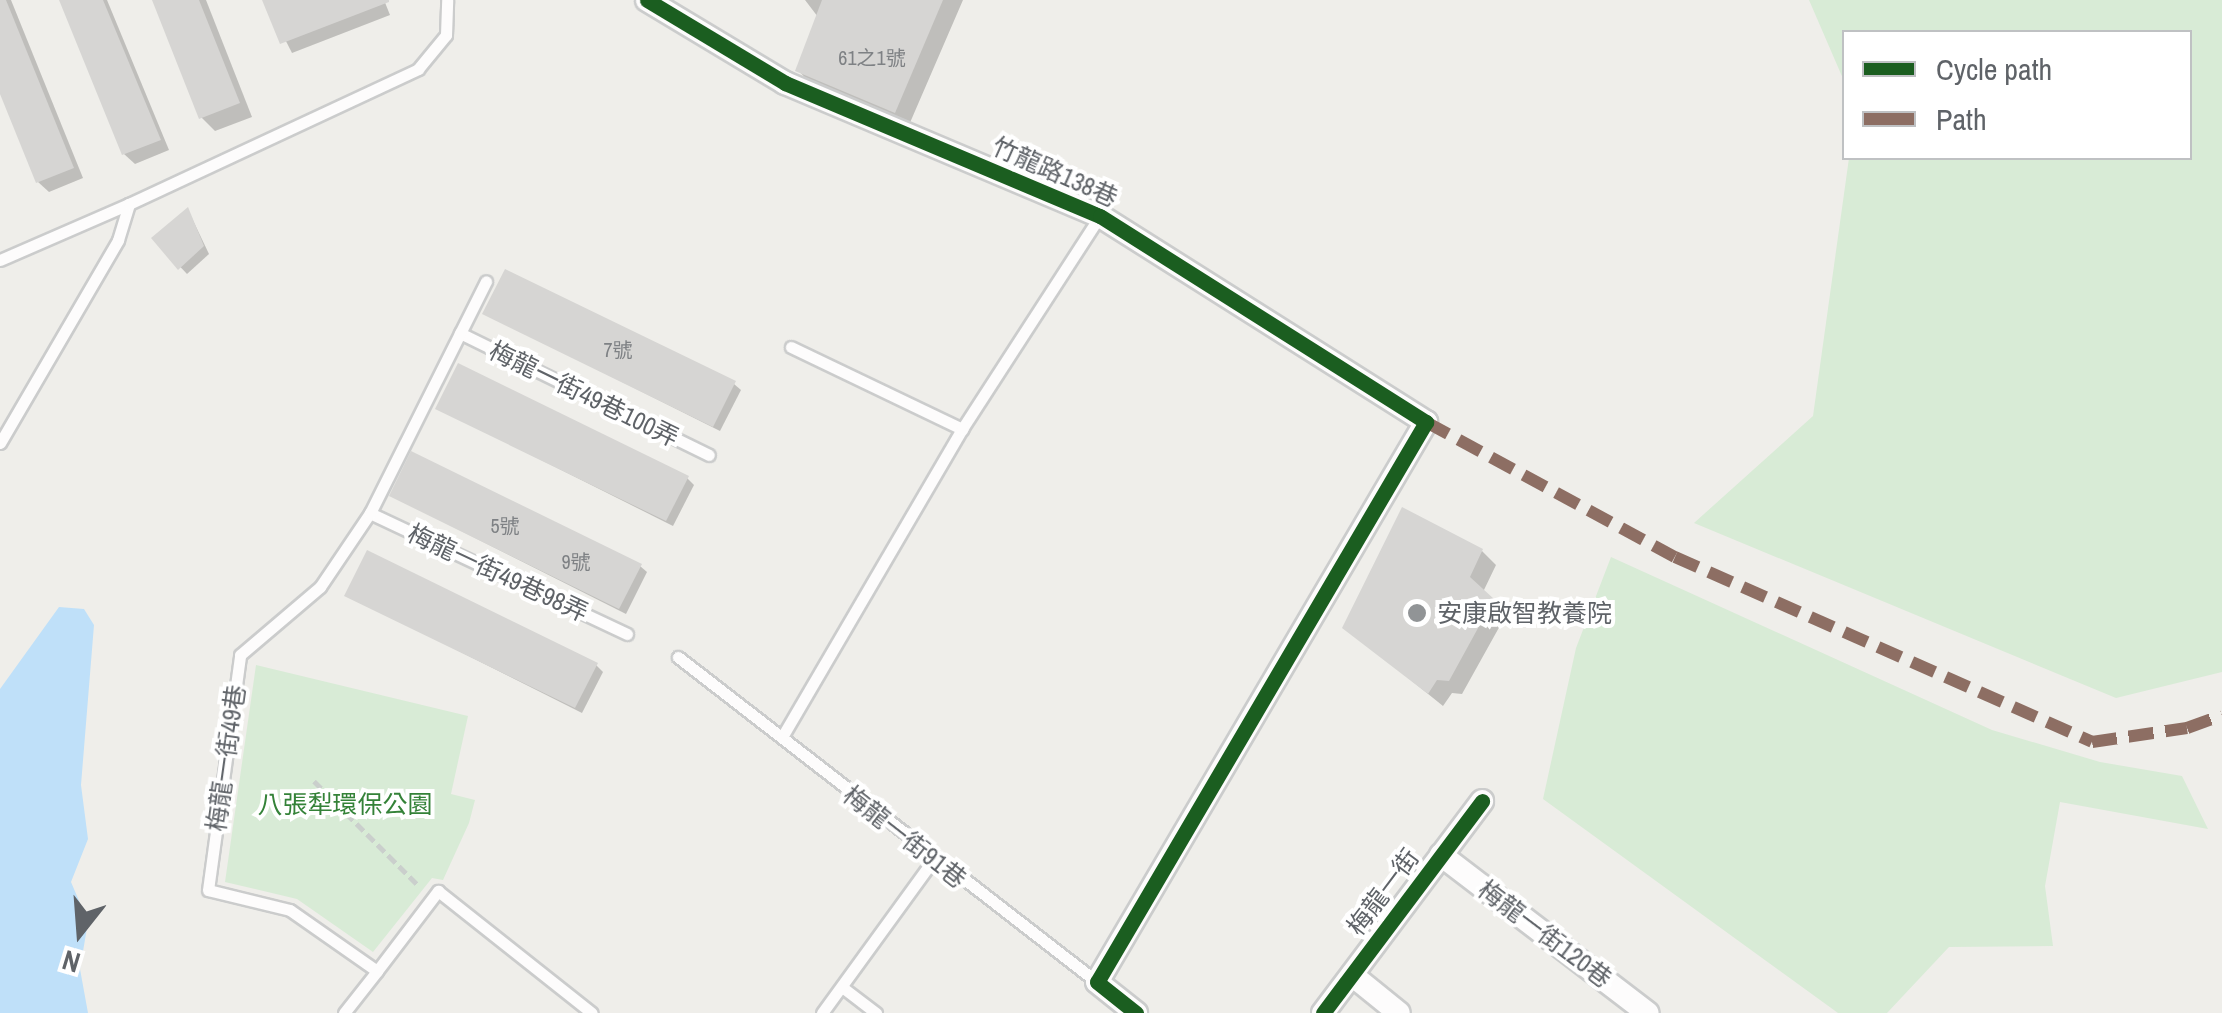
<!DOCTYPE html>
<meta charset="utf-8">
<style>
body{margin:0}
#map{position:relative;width:2222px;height:1013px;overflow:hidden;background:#efeeea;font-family:"Archivo Narrow","Noto Sans TC",sans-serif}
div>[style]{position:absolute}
.green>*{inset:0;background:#d8ebd6}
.water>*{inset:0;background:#bfe0f9}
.shadow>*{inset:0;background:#0003}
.building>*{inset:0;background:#d6d5d3}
.path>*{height:5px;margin-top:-2.5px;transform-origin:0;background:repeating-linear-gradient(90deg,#cacfcc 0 10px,transparent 0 15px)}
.roads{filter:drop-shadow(2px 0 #cbcccc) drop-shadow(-2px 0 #cbcccc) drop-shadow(0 2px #cbcccc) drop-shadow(0 -2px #cbcccc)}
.lane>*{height:11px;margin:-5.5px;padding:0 5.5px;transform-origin:5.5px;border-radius:5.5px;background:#fdfcfc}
.street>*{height:22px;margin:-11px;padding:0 11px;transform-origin:11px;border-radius:11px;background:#fdfcfc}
.quiet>*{height:12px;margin-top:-6px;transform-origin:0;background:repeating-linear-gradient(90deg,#8d6e63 0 25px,transparent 0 37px)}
.cycleway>*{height:15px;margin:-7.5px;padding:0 7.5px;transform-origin:7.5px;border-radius:7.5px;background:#1b5e20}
.dots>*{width:28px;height:28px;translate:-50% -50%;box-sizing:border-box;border:5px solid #fff;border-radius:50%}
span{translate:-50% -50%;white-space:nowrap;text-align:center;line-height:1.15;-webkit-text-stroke:8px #fff;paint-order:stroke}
.number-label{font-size:20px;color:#7e8184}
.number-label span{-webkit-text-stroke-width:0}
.street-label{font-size:25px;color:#5f6368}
.poi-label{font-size:25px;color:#5f6368}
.left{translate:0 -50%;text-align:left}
.park-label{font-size:25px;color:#348238}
.legend{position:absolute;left:1842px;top:30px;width:350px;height:130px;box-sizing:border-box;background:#fff;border:2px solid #bfc1c3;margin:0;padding:12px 18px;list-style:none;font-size:30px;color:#5f6368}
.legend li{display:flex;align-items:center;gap:20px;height:50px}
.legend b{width:50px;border:2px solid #bfc1c3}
.north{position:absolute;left:30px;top:883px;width:100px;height:100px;-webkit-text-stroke:8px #fff;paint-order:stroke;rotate:197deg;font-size:28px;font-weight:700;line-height:40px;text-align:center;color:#5f6368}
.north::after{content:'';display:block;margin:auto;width:35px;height:45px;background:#5f6368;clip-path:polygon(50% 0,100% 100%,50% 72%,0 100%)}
</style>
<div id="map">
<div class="green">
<div style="clip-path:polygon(1809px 0,2222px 0,2222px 672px,2116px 698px,1694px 523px,1813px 416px,1849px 158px,2190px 158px,2190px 32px,1844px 32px,1844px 81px)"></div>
<div style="clip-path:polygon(1611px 557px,1992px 730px,2100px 762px,2182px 776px,2208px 829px,2060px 802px,2045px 886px,2053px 946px,1949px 947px,1887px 1013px,1838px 1013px,1543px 799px,1576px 648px)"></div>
<div style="clip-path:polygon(256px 665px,468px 716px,451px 794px,475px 800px,469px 823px,443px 880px,432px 878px,373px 952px,297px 899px,225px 882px)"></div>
</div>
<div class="water">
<div style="clip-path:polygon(59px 607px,84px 609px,94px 625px,81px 785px,88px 839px,71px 882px,88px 922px,80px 969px,88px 1013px,0 1013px,0 689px)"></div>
</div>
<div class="shadow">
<div style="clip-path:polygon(0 0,11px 0,83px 178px,49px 192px,38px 182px,0 87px)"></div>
<div style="clip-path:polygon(61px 0,107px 0,169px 150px,135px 164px,124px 154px)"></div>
<div style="clip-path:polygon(155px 0,206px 0,252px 117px,215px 131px,201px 117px)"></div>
<div style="clip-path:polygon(265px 0,384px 0,390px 15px,292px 53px)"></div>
<div style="clip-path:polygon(805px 0,963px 0,909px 125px,811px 84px,798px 70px,818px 17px)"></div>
<div style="clip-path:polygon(188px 210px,209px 254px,187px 274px,154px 239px)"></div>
<div style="clip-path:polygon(485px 313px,734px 384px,741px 390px,720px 431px)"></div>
<div style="clip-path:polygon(438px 408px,687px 478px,694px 485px,673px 526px)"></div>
<div style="clip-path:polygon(392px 496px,640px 566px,647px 572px,626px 614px)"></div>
<div style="clip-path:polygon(1482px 551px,1496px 565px,1483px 592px,1506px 615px,1462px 694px,1452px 693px,1443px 706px,1345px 627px)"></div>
<div style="clip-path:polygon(347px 595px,596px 665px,603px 672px,582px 713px)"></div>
</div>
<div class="building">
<div style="clip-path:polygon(0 0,6px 0,74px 168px,36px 183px,0 94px)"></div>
<div style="clip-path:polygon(59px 0,103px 0,161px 140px,122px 155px)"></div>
<div style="clip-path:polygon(152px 0,199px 0,240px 103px,199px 119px)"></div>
<div style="clip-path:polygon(262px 0,389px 0,389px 2px,280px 44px)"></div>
<div style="clip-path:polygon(822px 0,943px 0,895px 113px,795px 71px)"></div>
<div style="clip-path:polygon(188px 207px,204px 246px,178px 270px,151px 238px)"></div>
<div style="clip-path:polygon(505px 269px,736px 381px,713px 427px,482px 314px)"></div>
<div style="clip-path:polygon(458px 363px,689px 476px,666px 521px,435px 409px)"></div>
<div style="clip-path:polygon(411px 451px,642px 564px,619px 609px,389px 496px)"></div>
<div style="clip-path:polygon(1402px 507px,1483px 549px,1470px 577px,1494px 599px,1449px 681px,1437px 680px,1428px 694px,1342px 628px)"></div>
<div style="clip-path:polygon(367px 550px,598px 663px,575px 708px,344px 596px)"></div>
</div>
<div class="path">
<div style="left:314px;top:781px;width:148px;rotate:45deg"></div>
</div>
<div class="roads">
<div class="lane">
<div style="left:0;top:260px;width:141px;rotate:-23.5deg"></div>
<div style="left:460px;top:333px;width:277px;rotate:26.1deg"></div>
<div style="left:791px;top:347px;width:190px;rotate:25.6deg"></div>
<div style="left:0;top:443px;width:235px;rotate:-59.8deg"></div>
<div style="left:118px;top:240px;width:38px;rotate:-73deg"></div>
<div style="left:129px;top:204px;width:319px;rotate:-25deg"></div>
<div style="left:418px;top:69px;width:44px;rotate:-50.5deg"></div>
<div style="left:446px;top:35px;width:35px;rotate:-88deg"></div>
<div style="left:370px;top:513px;width:284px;rotate:25.2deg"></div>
<div style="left:678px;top:657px;width:530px;rotate:37.8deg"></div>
<div style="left:782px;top:737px;width:357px;rotate:-59.7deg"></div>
<div style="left:962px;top:429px;width:254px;rotate:-57.1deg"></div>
<div style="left:377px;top:971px;width:101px;rotate:-52.7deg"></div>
<div style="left:438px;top:891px;width:196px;rotate:38.4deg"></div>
<div style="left:842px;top:987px;width:43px;rotate:37.4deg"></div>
<div style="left:344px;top:1013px;width:53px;rotate:-51.8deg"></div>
<div style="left:377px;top:971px;width:106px;rotate:-145deg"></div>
<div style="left:290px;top:910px;width:84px;rotate:-166.3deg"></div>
<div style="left:208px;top:890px;width:237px;rotate:-82.2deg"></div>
<div style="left:240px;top:655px;width:105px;rotate:-40.4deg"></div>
<div style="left:320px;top:587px;width:89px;rotate:-56deg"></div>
<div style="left:370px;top:513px;width:259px;rotate:-63.4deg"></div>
<div style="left:822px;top:1013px;width:189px;rotate:-54deg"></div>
</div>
<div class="street">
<div style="left:647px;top:0;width:161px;rotate:31deg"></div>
<div style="left:785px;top:83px;width:342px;rotate:22.9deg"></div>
<div style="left:1100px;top:216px;width:386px;rotate:32.3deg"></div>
<div style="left:1426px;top:422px;width:649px;rotate:120.43deg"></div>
<div style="left:1097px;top:982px;width:50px;rotate:38.5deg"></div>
<div style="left:1441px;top:855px;width:260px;rotate:37.4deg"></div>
<div style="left:1352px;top:975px;width:60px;rotate:39deg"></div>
<div style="left:1323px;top:1013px;width:265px;rotate:-53.1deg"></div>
</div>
</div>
<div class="quiet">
<div style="left:1426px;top:422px;width:283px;rotate:28.5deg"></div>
<div style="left:1675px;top:557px;width:456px;rotate:23.9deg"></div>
<div style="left:2092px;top:742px;width:96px;rotate:-8.4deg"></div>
<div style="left:2187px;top:728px;width:37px;rotate:-20deg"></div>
</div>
<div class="cycleway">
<div style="left:647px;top:0;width:161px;rotate:31deg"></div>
<div style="left:785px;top:83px;width:342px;rotate:22.9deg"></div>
<div style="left:1100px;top:216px;width:386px;rotate:32.3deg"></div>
<div style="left:1426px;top:422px;width:649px;rotate:120.43deg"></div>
<div style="left:1097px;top:982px;width:50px;rotate:38.5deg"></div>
<div style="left:1323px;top:1013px;width:265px;rotate:-53.1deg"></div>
</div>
<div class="dots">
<div style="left:1417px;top:613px;background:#919496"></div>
</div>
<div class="number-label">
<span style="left:872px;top:57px">61之1號</span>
<span style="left:618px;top:349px">7號</span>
<span style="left:505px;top:525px">5號</span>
<span style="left:576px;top:561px">9號</span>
</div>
<div class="street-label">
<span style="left:1055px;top:172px;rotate:24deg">竹龍路138巷</span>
<span style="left:584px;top:394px;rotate:26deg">梅龍一街49巷100弄</span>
<span style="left:498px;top:573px;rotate:25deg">梅龍一街49巷98弄</span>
<span style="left:226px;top:758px;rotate:-82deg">梅龍一街49巷</span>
<span style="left:905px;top:837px;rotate:38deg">梅龍一街91巷</span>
<span style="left:1383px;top:892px;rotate:-53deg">梅龍一街</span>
<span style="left:1545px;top:934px;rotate:37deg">梅龍一街120巷</span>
</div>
<div class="poi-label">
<span class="left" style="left:1437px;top:613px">安康啟智教養院</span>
</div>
<div class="park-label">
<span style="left:345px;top:804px">八張犁環保公園</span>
</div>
<ul class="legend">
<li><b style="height:12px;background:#1b5e20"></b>Cycle path</li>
<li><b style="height:12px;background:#8d6e63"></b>Path</li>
</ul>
<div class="north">N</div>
</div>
